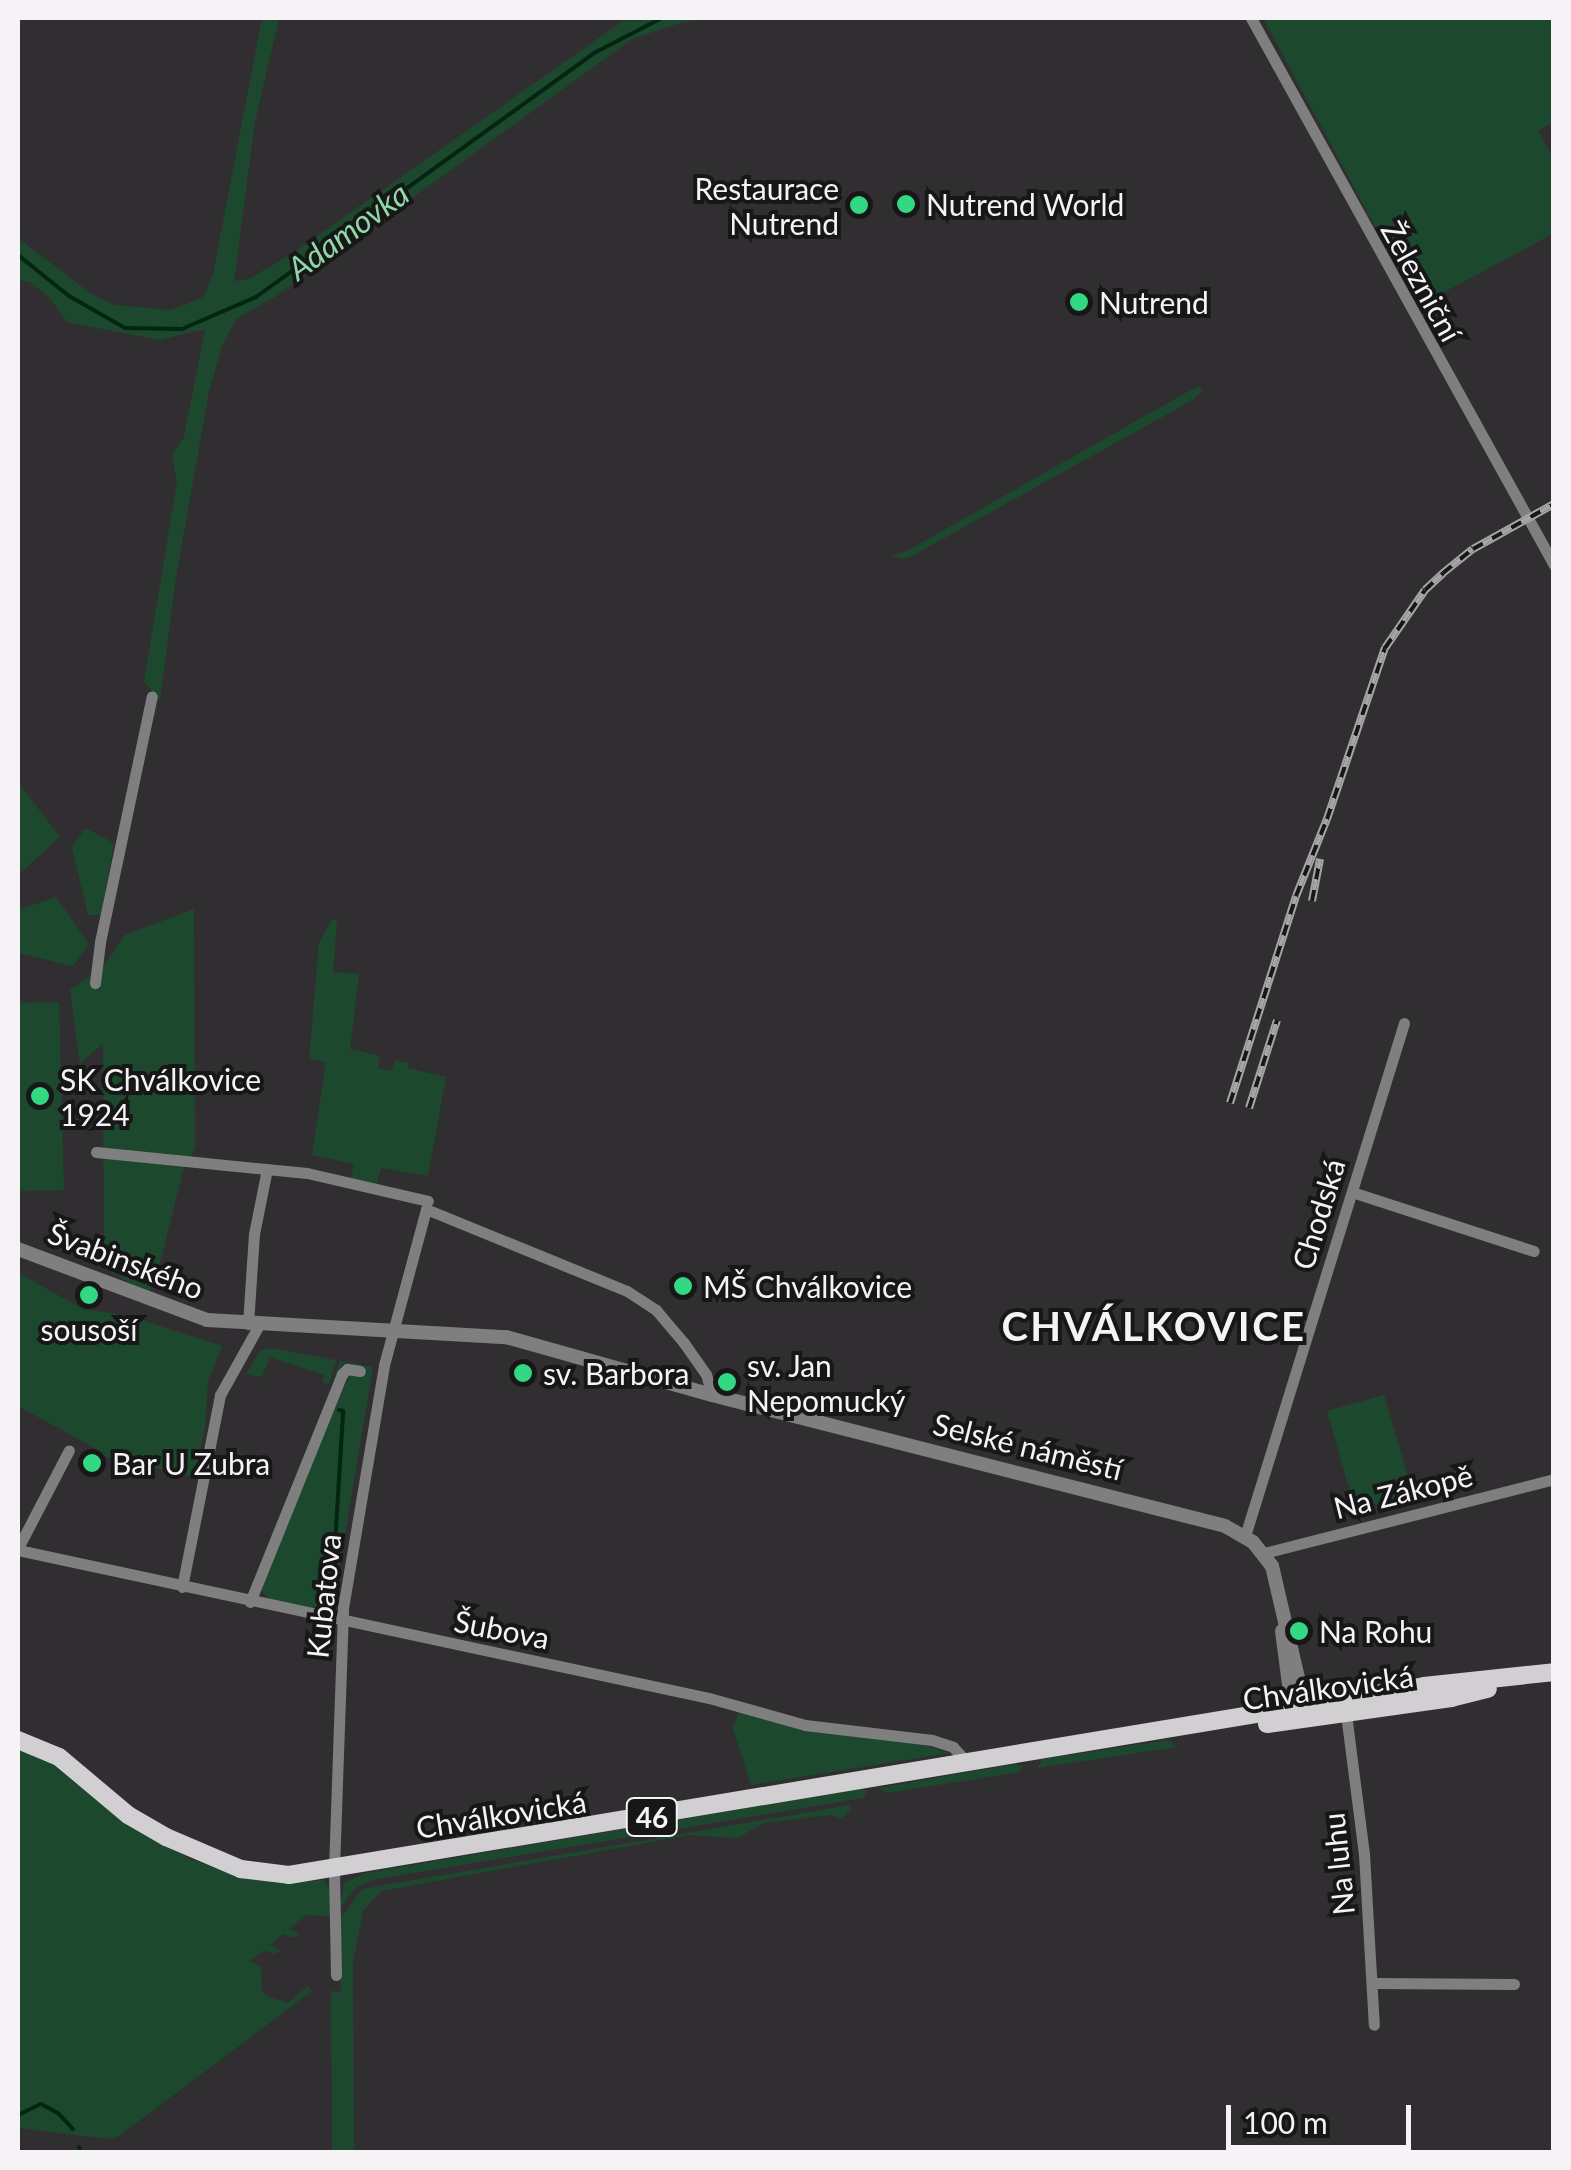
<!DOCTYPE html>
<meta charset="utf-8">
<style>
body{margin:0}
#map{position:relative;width:1571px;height:2170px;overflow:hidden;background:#312e31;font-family:Lato,sans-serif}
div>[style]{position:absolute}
.green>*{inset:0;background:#1c492e}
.stream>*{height:4px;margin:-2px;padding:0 2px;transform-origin:2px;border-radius:2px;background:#022612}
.minor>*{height:11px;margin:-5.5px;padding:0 5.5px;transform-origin:5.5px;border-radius:5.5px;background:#807f80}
.tertiary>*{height:14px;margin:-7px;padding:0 7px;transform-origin:7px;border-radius:7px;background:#807f80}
.primary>*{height:18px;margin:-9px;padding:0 9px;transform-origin:9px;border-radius:9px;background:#d2cfd2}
.rail>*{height:8px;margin-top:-4px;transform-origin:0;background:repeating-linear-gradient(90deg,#181718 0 11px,#a6a4a6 0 22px);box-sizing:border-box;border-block:2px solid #a6a4a6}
.dots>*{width:28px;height:28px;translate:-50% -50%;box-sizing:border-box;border:5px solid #181718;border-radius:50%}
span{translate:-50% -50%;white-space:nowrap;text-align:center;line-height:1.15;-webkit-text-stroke:8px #181718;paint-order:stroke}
.shield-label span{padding:2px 8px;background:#181718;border:2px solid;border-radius:8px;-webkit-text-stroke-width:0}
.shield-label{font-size:28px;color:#f5f3f5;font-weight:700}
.poi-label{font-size:30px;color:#f5f3f5}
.right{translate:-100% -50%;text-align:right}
.left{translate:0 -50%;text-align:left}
.street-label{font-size:30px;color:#f5f3f5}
.water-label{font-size:32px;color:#8ed8a7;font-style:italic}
.district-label{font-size:40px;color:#f5f3f5;font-weight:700;letter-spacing:2.5px}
.frame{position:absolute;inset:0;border:20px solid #f5f3f5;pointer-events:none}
.scale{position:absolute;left:1226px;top:2105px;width:185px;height:45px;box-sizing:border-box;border:5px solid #f5f3f5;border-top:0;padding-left:12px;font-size:30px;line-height:35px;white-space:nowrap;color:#f5f3f5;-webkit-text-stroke:8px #181718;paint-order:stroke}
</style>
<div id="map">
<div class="green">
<div style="clip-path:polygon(262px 18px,279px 18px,255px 122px,234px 281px,249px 279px,293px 253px,623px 21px,720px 18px,683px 22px,632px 39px,278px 295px,236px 319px,222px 346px,209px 392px,176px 577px,160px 700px,144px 681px,177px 482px,172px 455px,184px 437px,205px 329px,159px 340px,67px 322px,49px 297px,30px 282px,18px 280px,18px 238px,93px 295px,115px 305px,170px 310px,203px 298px,213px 274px)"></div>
<div style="clip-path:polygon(1263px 18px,1553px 18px,1553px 122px,1538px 131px,1553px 159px,1553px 234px,1418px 306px)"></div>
<div style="clip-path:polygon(1198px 386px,1203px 391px,1191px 401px,912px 556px,902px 559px,891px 555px,905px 552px)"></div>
<div style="clip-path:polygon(18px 782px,60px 837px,18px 875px)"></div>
<div style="clip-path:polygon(85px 828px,114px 843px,101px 915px,88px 915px,72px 848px)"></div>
<div style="clip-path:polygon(56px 897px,89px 944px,73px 966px,18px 953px,18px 910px)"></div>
<div style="clip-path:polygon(194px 909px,195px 1148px,183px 1170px,156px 1279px,148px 1294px,104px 1268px,103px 1043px,80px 1064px,70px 990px,103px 967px,125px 935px)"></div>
<div style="clip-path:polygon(332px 919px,337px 920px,333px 972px,359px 974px,350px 1049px,380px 1056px,378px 1068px,392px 1071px,395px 1060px,408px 1063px,408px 1068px,446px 1077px,428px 1176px,381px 1168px,376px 1186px,350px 1182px,354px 1164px,312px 1155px,325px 1068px,325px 1062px,309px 1059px,319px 943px)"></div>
<div style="clip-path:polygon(59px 1002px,64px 1190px,18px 1191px,18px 1003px)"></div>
<div style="clip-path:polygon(18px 1273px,83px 1309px,129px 1316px,222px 1346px,208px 1381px,205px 1428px,194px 1477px,99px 1455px,93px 1447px,18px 1406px)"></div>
<div style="clip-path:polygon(270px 1348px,336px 1360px,329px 1384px,322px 1382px,324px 1375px,270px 1357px,262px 1377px,246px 1374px,260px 1351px)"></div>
<div style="clip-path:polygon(340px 1361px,373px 1367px,332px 1612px,270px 1600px,259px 1587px,342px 1392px,349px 1377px,362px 1369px,342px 1364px,331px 1389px)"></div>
<div style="clip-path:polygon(1384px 1395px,1413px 1493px,1355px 1510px,1327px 1411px)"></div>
<div style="clip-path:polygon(739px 1710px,802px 1730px,907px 1740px,950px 1753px,751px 1785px,733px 1729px)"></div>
<div style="clip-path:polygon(1169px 1740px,1176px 1747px,1037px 1768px,1043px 1759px)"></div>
<div style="clip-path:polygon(18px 1749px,60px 1767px,189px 1859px,248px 1879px,278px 1883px,323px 1880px,330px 1888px,330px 1916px,306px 1915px,289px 1929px,299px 1934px,294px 1938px,283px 1934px,270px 1945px,280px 1950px,275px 1954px,264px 1950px,250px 1961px,261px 1967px,262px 1991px,268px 1997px,288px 2003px,308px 1986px,312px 1991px,119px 2136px,108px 2139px,18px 2128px)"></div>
<div style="clip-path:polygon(1015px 1764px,1023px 1766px,1019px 1772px,888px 1793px,878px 1788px)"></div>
<div style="clip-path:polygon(860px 1789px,867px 1791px,863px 1798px,377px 1879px,357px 1887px,340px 1908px,344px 1883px,366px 1873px)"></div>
<div style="clip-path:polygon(850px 1805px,851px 1810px,841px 1819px,830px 1815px,763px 1823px,738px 1838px,689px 1835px,381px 1891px,363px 1911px,353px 1962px,354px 2152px,332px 2152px,331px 1991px,341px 1992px,339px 1920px,362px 1889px)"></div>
</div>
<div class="stream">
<div style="left:18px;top:255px;width:65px;rotate:38.8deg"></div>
<div style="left:69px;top:296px;width:64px;rotate:29.7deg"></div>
<div style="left:125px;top:328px;width:57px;rotate:1deg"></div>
<div style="left:182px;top:329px;width:81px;rotate:-23.4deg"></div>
<div style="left:256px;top:297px;width:419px;rotate:-35.8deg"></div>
<div style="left:596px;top:52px;width:74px;rotate:-27.3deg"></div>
<div style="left:331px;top:1610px;width:199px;rotate:-86.5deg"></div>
<div style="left:343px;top:1411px;width:4px;rotate:-166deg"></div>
<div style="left:18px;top:2115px;width:25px;rotate:-26deg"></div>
<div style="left:41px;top:2104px;width:19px;rotate:28deg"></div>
<div style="left:58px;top:2113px;width:22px;rotate:47deg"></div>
<div style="left:79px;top:2147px;width:5px;rotate:68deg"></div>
</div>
<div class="minor">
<div style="left:1251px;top:18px;width:625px;rotate:61.02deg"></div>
<div style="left:95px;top:983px;width:41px;rotate:-83deg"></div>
<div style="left:100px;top:942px;width:251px;rotate:-78.1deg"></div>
<div style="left:96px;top:1152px;width:212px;rotate:5.7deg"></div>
<div style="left:307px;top:1173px;width:124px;rotate:13deg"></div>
<div style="left:1352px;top:1192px;width:191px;rotate:18deg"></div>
<div style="left:248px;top:1324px;width:90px;rotate:-86.2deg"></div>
<div style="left:254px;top:1234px;width:66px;rotate:-78.7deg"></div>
<div style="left:1245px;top:1536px;width:537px;rotate:-72.78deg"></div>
<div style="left:18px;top:1548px;width:110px;rotate:-62.5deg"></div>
<div style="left:18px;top:1550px;width:707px;rotate:12.09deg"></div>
<div style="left:709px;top:1698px;width:100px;rotate:15.7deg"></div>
<div style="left:805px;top:1725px;width:128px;rotate:6.7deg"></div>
<div style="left:932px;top:1740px;width:22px;rotate:18deg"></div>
<div style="left:953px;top:1747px;width:23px;rotate:47deg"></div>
<div style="left:1264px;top:1553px;width:299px;rotate:-14.3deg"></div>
<div style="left:182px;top:1587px;width:196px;rotate:-78.8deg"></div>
<div style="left:220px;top:1395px;width:80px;rotate:-60.9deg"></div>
<div style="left:250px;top:1602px;width:246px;rotate:-68deg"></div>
<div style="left:342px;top:1374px;width:7px;rotate:-45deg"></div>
<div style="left:347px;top:1369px;width:13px;rotate:9deg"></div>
<div style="left:1345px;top:1706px;width:149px;rotate:82.7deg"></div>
<div style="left:1364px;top:1854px;width:171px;rotate:86.7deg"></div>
<div style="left:336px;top:1975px;width:106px;rotate:-91.1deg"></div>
<div style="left:334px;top:1869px;width:261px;rotate:-88deg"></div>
<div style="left:343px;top:1608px;width:246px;rotate:-80.4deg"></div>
<div style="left:384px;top:1365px;width:162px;rotate:-74.9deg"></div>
<div style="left:426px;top:1209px;width:217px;rotate:22.2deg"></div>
<div style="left:627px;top:1291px;width:35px;rotate:33deg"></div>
<div style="left:656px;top:1310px;width:43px;rotate:49.7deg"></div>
<div style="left:684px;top:1343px;width:38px;rotate:55deg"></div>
<div style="left:706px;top:1374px;width:22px;rotate:74deg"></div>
<div style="left:1373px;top:1983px;width:141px;rotate:0.4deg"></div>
</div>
<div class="tertiary">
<div style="left:18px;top:1249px;width:202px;rotate:20.6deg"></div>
<div style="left:207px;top:1320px;width:299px;rotate:3.3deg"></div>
<div style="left:506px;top:1337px;width:214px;rotate:15.7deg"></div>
<div style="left:712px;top:1395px;width:529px;rotate:14.32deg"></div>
<div style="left:1225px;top:1526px;width:32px;rotate:30deg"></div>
<div style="left:1253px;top:1542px;width:31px;rotate:52deg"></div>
<div style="left:1272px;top:1566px;width:150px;rotate:76.9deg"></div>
<div style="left:1282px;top:1631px;width:84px;rotate:82.5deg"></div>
</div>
<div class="primary">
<div style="left:1267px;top:1724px;width:186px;rotate:-8deg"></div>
<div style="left:1451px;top:1698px;width:38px;rotate:-14deg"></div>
<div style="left:18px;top:1740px;width:44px;rotate:22.5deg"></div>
<div style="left:59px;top:1757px;width:90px;rotate:40deg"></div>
<div style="left:128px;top:1815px;width:44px;rotate:30.1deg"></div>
<div style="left:166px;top:1837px;width:82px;rotate:23.1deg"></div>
<div style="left:241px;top:1869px;width:48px;rotate:7.1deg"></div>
<div style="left:289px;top:1875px;width:1151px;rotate:-9.45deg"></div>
<div style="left:1424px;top:1686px;width:131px;rotate:-6.1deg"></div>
</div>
<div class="rail">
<div style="left:1312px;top:901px;width:43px;rotate:-79.2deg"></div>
<div style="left:1230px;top:1103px;width:217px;rotate:-72.3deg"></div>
<div style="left:1296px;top:896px;width:83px;rotate:-68.1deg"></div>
<div style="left:1327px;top:819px;width:181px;rotate:-71.3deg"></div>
<div style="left:1385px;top:648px;width:70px;rotate:-55.4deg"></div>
<div style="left:1425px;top:590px;width:25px;rotate:-43deg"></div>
<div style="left:1443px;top:573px;width:38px;rotate:-39deg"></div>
<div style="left:1473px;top:549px;width:93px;rotate:-29.1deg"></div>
<div style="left:1249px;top:1108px;width:92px;rotate:-72.3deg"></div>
</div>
<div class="dots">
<div style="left:906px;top:204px;background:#33d882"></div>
<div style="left:859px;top:205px;background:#33d882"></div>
<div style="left:1079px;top:302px;background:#33d882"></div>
<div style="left:40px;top:1096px;background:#33d882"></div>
<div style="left:683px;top:1286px;background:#33d882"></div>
<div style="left:89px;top:1295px;background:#33d882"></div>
<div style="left:523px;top:1373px;background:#33d882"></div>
<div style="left:727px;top:1382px;background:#33d882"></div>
<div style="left:92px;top:1463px;background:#33d882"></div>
<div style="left:1299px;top:1631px;background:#33d882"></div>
</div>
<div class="shield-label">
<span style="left:652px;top:1817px">46</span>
</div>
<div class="poi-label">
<span class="right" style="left:839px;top:205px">Restaurace<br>Nutrend</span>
<span class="left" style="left:926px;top:204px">Nutrend World</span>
<span class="left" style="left:1099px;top:302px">Nutrend</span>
<span class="left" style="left:60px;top:1096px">SK Chválkovice<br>1924</span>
<span class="left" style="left:703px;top:1286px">MŠ Chválkovice</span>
<span style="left:89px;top:1329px">sousoší</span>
<span class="left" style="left:747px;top:1382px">sv. Jan<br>Nepomucký</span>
<span class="left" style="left:543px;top:1373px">sv. Barbora</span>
<span class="left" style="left:112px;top:1463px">Bar U Zubra</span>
<span class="left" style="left:1319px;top:1631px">Na Rohu</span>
</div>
<div class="street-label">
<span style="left:1422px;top:281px;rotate:61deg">Železniční</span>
<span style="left:1318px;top:1214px;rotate:-73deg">Chodská</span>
<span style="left:126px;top:1260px;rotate:21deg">Švabinského</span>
<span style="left:1028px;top:1446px;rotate:14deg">Selské náměstí</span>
<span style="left:1403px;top:1491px;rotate:-14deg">Na Zákopě</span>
<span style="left:323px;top:1596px;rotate:-84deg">Kubatova</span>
<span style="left:502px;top:1629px;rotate:11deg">Šubova</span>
<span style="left:1328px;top:1687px;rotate:-8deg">Chválkovická</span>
<span style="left:501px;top:1814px;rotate:-9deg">Chválkovická</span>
<span style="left:1338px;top:1864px;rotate:-96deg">Na luhu</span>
</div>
<div class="water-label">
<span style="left:348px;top:231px;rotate:-36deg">Adamovka</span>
</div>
<div class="district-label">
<span style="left:1154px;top:1326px">CHVÁLKOVICE</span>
</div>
<div class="frame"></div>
<div class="scale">100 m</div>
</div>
